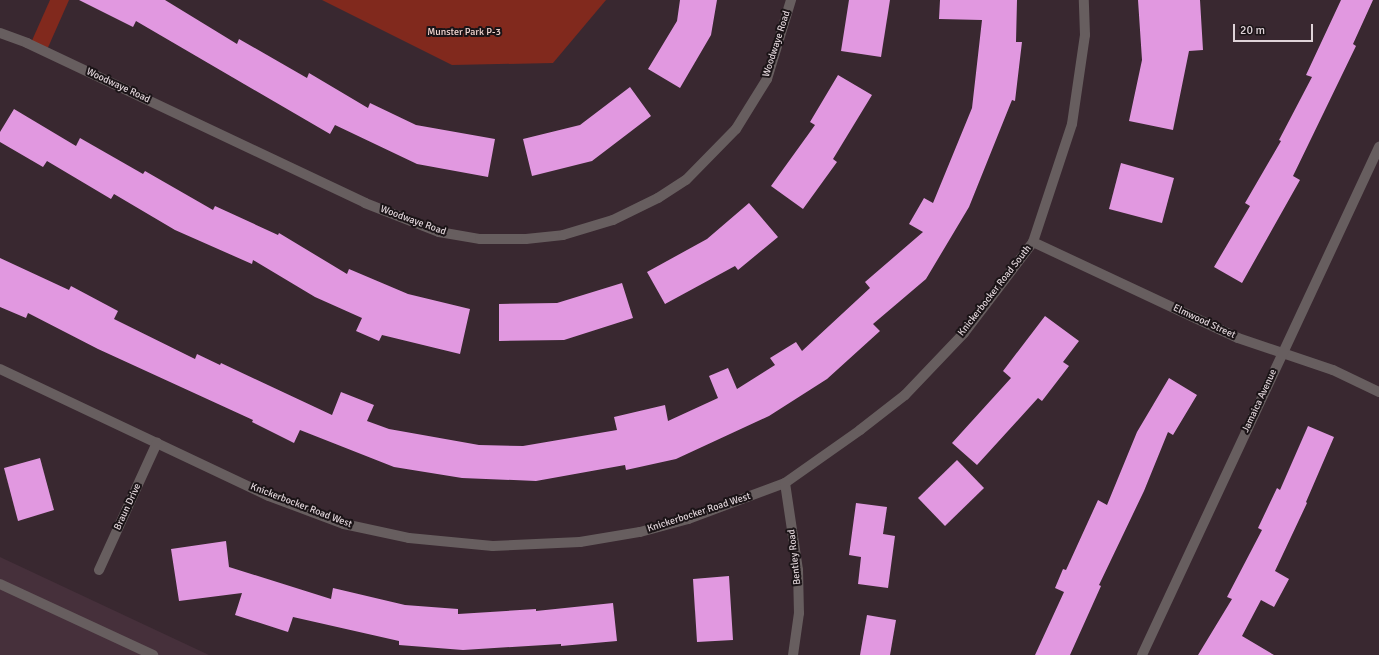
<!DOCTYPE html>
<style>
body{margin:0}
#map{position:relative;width:1379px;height:655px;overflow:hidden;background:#392830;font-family:Signika,sans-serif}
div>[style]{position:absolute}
.built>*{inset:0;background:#46303b}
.green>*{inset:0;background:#81291d}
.building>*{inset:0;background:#e198e0}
.minor>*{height:10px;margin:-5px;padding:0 5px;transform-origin:5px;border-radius:5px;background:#675e5f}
span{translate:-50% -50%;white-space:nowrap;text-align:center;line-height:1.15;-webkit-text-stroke:4px #1b1417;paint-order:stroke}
.park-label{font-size:10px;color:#f1d5d0}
.street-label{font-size:10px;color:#dfd3d8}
.scale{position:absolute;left:1233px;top:24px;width:80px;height:18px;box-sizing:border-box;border:2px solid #dfd3d8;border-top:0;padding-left:5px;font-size:12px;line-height:14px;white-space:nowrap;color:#dfd3d8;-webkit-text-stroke:3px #1b1417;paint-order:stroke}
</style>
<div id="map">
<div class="built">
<div style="clip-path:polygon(0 557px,209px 655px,0 655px)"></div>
</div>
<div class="green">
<div style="clip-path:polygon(50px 0,69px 0,46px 52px,30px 45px)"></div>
<div style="clip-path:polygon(322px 0,606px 0,553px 63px,452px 65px)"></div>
</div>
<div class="building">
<div style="clip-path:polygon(79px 0,165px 0,237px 44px,239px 39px,307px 78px,309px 73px,368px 108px,370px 103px,416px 125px,495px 139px,488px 177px,417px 164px,335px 125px,330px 134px,136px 21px,133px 27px)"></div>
<div style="clip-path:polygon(680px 0,717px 0,711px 35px,680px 88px,648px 69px,677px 21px)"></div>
<div style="clip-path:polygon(849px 0,890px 0,881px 57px,841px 51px)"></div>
<div style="clip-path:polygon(940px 0,1017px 0,1016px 42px,1022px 42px,1015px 101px,1012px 100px,969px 207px,926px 279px,873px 324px,880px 331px,827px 379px,769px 416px,676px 459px,626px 470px,625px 465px,536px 481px,462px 478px,394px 467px,300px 430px,294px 443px,252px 422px,253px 420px,98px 349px,28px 313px,26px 318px,0 307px,0 258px,69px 290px,71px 286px,118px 311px,114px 319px,195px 359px,197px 354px,220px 365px,221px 363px,332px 415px,341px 392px,374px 405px,367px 421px,389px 429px,479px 445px,523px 446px,617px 430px,614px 417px,665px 405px,668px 421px,718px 398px,709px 376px,728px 368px,737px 389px,775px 365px,770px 358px,796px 342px,802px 351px,870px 288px,865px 282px,923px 232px,909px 224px,924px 198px,933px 203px,972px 108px,982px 20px,939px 19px)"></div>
<div style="clip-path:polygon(1138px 0,1200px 0,1203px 50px,1189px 51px,1173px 130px,1129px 121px,1142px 60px)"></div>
<div style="clip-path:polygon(1341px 0,1373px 0,1353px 44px,1356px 46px,1293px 176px,1300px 180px,1242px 283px,1214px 267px,1250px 206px,1245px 203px,1281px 141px,1279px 140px,1312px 77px,1306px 75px)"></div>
<div style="clip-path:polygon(838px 75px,872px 95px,833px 159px,837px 162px,803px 209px,771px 186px,815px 125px,810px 122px)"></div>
<div style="clip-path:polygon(630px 87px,651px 116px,592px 161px,532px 176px,523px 139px,580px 125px)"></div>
<div style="clip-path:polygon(14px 109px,76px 146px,80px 138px,143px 174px,145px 171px,213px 210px,215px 206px,278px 235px,279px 233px,347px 274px,349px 269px,408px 294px,470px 309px,460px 354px,382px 335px,379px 341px,356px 331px,362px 318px,315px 297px,253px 260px,252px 264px,175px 230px,114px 194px,111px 199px,47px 161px,43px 167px,0 142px,0 132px)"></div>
<div style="clip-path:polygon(1121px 163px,1174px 178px,1162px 223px,1109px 209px)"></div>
<div style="clip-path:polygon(749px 203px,778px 237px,738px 270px,735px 266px,665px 304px,647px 272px,707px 239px)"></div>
<div style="clip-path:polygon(622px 283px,633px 318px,564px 340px,499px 341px,499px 304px,557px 303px)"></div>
<div style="clip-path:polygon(1045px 316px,1079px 341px,1063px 362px,1069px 366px,1042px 401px,1038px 398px,977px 465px,952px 443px,1011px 378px,1003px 371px)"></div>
<div style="clip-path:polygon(1169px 378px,1197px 395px,1173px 435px,1168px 432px,1144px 491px,1099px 585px,1101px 586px,1070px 655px,1035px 655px,1064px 592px,1055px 588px,1063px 569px,1066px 570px,1098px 500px,1107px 505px,1137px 432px)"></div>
<div style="clip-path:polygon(1308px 426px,1334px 437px,1306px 502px,1307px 503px,1275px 571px,1289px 579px,1274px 607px,1261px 600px,1242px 636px,1274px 655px,1198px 655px,1232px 599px,1227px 597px,1262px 530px,1258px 528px,1277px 488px,1280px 490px)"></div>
<div style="clip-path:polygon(40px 458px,54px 510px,18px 521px,4px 468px)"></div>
<div style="clip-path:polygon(957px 460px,984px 488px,945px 526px,918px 498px)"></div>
<div style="clip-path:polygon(856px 503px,887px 507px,883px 534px,895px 536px,888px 588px,858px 584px,861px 557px,849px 555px)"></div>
<div style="clip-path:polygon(226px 541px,229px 567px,331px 599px,333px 588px,405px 605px,458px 609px,458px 614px,536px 609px,536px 611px,613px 603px,617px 641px,561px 646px,561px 644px,463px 650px,399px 645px,399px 641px,293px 617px,288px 632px,235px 615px,242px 593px,179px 601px,171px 549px)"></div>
<div style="clip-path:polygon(729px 576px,733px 640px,697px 642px,693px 579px)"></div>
<div style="clip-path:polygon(867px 615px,896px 620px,890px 655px,860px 655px)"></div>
</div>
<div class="minor">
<div style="left:0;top:33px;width:29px;rotate:20deg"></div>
<div style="left:27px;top:43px;width:374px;rotate:25.3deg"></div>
<div style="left:365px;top:203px;width:79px;rotate:21.4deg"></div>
<div style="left:439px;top:232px;width:42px;rotate:9.7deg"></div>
<div style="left:480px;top:239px;width:46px"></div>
<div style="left:526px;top:239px;width:37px;rotate:-6deg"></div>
<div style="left:563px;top:235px;width:52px;rotate:-16.7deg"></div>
<div style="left:613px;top:220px;width:50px;rotate:-26.1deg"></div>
<div style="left:658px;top:198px;width:33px;rotate:-33deg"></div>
<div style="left:686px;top:180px;width:71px;rotate:-45.6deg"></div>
<div style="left:736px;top:129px;width:59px;rotate:-58.2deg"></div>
<div style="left:767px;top:79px;width:83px;rotate:-73.1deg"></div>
<div style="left:1033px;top:242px;width:226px;rotate:25.1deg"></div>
<div style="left:1238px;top:338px;width:100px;rotate:18.6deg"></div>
<div style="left:1333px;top:370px;width:51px;rotate:25.6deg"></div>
<div style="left:0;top:369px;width:297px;rotate:25.3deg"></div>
<div style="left:269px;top:496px;width:80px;rotate:20.5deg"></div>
<div style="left:344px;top:524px;width:66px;rotate:12.2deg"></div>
<div style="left:409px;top:538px;width:84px;rotate:5.4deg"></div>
<div style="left:493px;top:546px;width:87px;rotate:-2.6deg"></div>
<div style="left:580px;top:542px;width:61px;rotate:-9.5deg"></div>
<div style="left:640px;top:532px;width:50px;rotate:-15.2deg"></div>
<div style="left:688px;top:519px;width:103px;rotate:-20.4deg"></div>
<div style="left:785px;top:483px;width:92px;rotate:-35.2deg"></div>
<div style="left:860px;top:430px;width:57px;rotate:-37.9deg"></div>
<div style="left:905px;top:395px;width:86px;rotate:-46.4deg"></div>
<div style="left:964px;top:333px;width:114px;rotate:-52.8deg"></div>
<div style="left:1033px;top:242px;width:124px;rotate:-71.7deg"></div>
<div style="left:1072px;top:124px;width:90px;rotate:-81.7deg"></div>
<div style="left:1085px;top:35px;width:35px;rotate:-92deg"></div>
<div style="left:785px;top:483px;width:88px;rotate:81.5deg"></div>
<div style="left:798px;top:570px;width:43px;rotate:88.7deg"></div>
<div style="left:799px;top:613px;width:42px;rotate:98.1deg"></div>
<div style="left:99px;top:570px;width:140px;rotate:-65.5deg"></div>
<div style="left:0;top:584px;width:169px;rotate:24.9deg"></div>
<div style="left:1142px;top:655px;width:561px;rotate:-64.99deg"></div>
</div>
<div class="park-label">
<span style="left:464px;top:33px">Munster Park P-3</span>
</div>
<div class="street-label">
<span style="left:777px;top:44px;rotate:-72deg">Woodwaye Road</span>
<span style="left:118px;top:86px;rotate:25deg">Woodwaye Road</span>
<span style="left:413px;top:221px;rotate:20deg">Woodwaye Road</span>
<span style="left:995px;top:291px;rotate:-52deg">Knickerbocker Road South</span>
<span style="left:1204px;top:322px;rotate:25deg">Elmwood Street</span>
<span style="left:1260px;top:401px;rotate:-65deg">Jamaica Avenue</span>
<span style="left:301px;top:506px;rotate:21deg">Knickerbocker Road West</span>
<span style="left:128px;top:507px;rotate:-65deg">Braun Drive</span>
<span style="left:699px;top:513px;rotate:-18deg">Knickerbocker Road West</span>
<span style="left:795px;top:557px;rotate:-96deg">Bentley Road</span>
</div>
<div class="scale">20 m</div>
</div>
